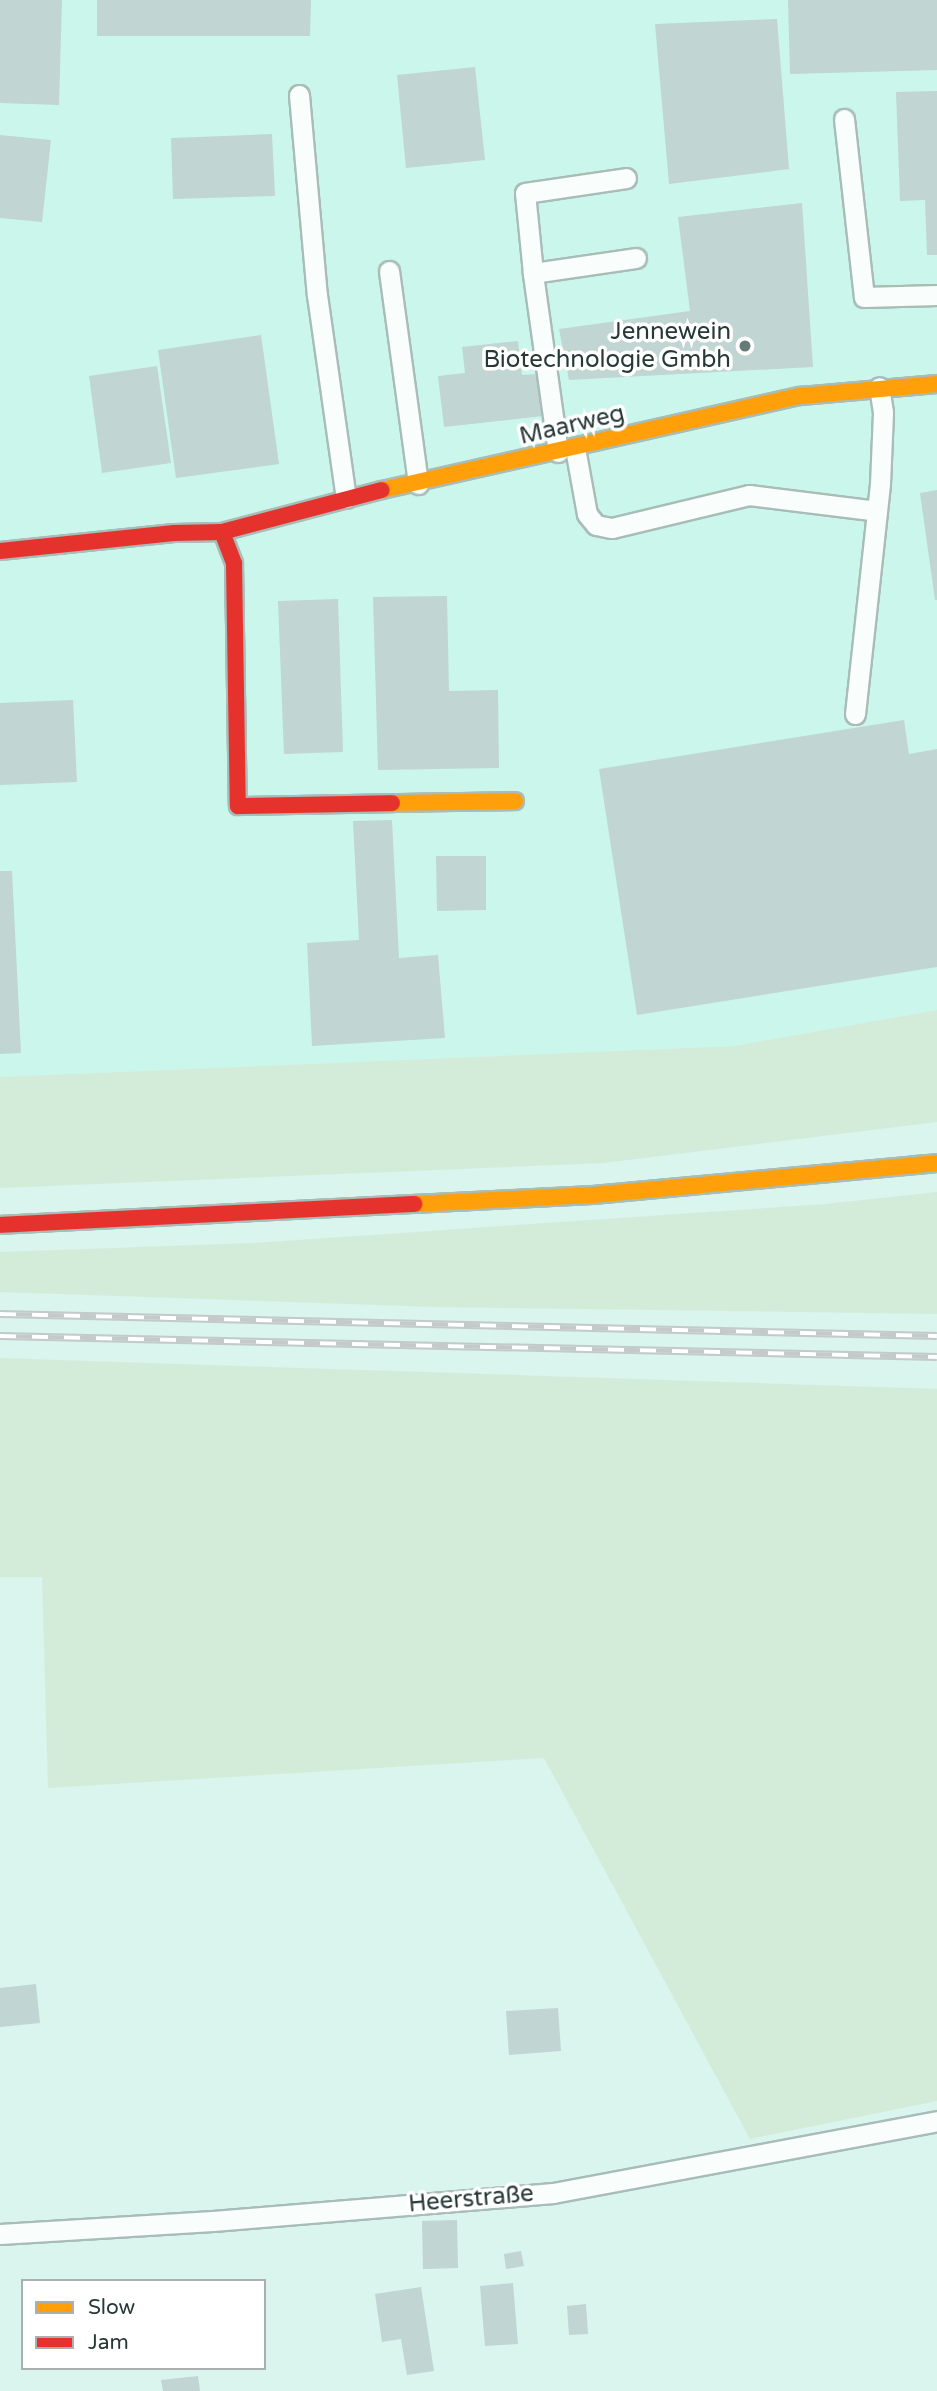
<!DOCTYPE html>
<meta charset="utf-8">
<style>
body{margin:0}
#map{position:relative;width:937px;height:2391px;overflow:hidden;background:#daf4ee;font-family:"Varela Round",sans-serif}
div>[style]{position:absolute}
.built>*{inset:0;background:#cbf6ec}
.green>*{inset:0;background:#d3ecda}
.building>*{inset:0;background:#c1d5d3}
.roads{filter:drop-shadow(2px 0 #a8bcb8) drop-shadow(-2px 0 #a8bcb8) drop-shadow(0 2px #a8bcb8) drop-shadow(0 -2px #a8bcb8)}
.lane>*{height:19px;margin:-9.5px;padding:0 9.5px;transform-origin:9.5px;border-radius:9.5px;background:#f9fdfc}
.slow>*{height:16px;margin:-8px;padding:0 8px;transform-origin:8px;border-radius:8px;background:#ff9f0a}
.jam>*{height:16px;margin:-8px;padding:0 8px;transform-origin:8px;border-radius:8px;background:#e5322d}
.rail>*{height:8px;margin-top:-4px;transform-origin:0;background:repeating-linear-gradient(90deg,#fff 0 16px,#c3cac9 0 32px);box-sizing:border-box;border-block:2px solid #c3cac9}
.dots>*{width:19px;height:19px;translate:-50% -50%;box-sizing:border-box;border:4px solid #fff;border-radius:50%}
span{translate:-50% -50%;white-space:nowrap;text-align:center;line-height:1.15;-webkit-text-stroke:7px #fff;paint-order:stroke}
.poi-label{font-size:24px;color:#273935}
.right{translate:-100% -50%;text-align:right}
.street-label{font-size:24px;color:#273935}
.legend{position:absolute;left:21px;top:2279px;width:245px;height:91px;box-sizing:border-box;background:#fff;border:2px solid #a9b0ae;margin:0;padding:9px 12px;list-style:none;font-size:21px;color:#273935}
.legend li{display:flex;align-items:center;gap:14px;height:35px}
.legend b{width:35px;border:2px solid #a9b0ae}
</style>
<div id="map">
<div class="built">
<div style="clip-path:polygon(0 0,937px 0,937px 1010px,734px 1046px,0 1077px)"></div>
</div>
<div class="green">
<div style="clip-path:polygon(937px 1010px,937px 1122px,604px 1163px,0 1188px,0 1077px,734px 1046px)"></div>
<div style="clip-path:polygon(937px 1192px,937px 1314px,434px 1307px,0 1292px,0 1252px,253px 1243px,825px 1204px)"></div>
<div style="clip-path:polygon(0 1358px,937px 1389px,937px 2101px,750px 2139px,544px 1758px,48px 1788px,42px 1577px,0 1577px)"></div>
</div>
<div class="building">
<div style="clip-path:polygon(0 0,62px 0,59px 105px,0 103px)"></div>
<div style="clip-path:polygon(97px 0,311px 0,310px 36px,97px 36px)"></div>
<div style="clip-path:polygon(788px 0,937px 0,937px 70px,790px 74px)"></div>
<div style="clip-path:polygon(777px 19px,789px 169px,669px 184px,655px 24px)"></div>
<div style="clip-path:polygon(475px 67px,485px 160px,406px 168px,397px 75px)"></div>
<div style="clip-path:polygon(937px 91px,937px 255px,927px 255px,925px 200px,900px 201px,896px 92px)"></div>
<div style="clip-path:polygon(272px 134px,275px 196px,173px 199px,171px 138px)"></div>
<div style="clip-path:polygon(0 135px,51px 140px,42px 222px,0 218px)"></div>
<div style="clip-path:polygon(802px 203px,813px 367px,569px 380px,559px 329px,690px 311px,678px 217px)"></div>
<div style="clip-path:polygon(261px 335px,279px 464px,176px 478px,158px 350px)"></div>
<div style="clip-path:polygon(518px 341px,522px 375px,538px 374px,543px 416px,444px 427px,438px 376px,465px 373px,462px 347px)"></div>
<div style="clip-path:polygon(157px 366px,171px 463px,102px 473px,89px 376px)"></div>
<div style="clip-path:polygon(937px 490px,937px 600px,935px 600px,920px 493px)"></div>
<div style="clip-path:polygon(447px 596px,449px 691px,498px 690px,499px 768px,378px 770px,373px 597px)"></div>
<div style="clip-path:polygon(338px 599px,343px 752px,284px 754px,278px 601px)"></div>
<div style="clip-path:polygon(73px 700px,77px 782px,0 785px,0 703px)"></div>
<div style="clip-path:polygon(904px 720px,909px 754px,937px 749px,937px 967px,637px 1015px,599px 769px)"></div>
<div style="clip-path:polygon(392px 820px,399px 958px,438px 955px,445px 1038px,312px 1046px,307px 943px,359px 940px,353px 821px)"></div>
<div style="clip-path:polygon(436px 856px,486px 856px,486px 910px,437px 911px)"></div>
<div style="clip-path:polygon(0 871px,12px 871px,21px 1053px,0 1054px)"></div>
<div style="clip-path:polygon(36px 1984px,40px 2023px,0 2027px,0 1988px)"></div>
<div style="clip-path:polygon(558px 2008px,561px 2051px,509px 2055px,506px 2011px)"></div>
<div style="clip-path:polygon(457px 2220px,458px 2268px,423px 2269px,422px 2221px)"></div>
<div style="clip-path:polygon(521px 2251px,524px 2266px,506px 2269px,504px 2254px)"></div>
<div style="clip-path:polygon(513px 2283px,518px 2344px,485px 2346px,480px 2286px)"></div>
<div style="clip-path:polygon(421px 2287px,434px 2371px,407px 2375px,401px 2339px,382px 2342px,375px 2294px)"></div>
<div style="clip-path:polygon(586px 2304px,588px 2334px,569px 2335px,567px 2306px)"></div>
<div style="clip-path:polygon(198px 2376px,200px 2391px,163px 2391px,161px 2380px)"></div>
</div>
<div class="roads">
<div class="lane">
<div style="left:299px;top:95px;width:201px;rotate:84.9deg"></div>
<div style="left:317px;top:295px;width:205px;rotate:81.9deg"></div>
<div style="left:844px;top:119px;width:179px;rotate:83.6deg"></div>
<div style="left:864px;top:297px;width:73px;rotate:-1.6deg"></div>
<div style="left:389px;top:271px;width:215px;rotate:82.2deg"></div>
<div style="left:533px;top:273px;width:80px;rotate:-95.7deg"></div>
<div style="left:525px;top:193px;width:102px;rotate:-8.4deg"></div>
<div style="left:575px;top:448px;width:67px;rotate:79.7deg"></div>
<div style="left:587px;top:514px;width:14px;rotate:51deg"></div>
<div style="left:596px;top:525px;width:16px;rotate:11deg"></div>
<div style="left:612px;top:528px;width:141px;rotate:-13.5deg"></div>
<div style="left:749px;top:495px;width:129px;rotate:7.1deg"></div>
<div style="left:558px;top:452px;width:181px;rotate:-98deg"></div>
<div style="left:533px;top:273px;width:104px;rotate:-8.3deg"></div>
<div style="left:855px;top:714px;width:231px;rotate:-83.8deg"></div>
<div style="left:880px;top:484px;width:72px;rotate:-87.6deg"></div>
<div style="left:883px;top:412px;width:25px;rotate:-99deg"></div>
<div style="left:0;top:2234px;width:213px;rotate:-3.5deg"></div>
<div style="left:213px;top:2221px;width:341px;rotate:-4.7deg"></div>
<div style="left:553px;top:2193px;width:391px;rotate:-10.6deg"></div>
</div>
<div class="slow">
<div style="left:382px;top:490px;width:428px;rotate:-12.7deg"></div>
<div style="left:800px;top:396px;width:138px;rotate:-5deg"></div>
<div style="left:392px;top:803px;width:123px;rotate:-0.9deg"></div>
<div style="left:414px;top:1204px;width:179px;rotate:-2.9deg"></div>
<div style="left:593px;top:1195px;width:345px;rotate:-5.3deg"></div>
</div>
<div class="jam">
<div style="left:222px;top:532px;width:34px;rotate:69deg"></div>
<div style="left:234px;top:564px;width:242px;rotate:89.1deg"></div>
<div style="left:238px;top:806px;width:154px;rotate:-1.1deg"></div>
<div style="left:0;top:551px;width:175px;rotate:-5.9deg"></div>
<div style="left:174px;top:533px;width:48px;rotate:-1.2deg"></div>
<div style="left:222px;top:532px;width:165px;rotate:-14.7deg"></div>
<div style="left:0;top:1225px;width:415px;rotate:-2.9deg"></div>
</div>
</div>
<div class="rail">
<div style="left:0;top:1314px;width:937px;rotate:1.35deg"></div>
<div style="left:0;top:1336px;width:937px;rotate:1.28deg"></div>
</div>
<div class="dots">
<div style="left:745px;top:346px;background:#667a76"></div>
</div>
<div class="poi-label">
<span class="right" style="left:731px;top:346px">Jennewein<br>Biotechnologie Gmbh</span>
</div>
<div class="street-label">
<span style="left:572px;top:425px;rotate:-13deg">Maarweg</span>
<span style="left:471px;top:2199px;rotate:-5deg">Heerstraße</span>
</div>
<ul class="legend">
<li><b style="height:9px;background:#ff9f0a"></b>Slow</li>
<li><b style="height:9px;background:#e5322d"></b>Jam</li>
</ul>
</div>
